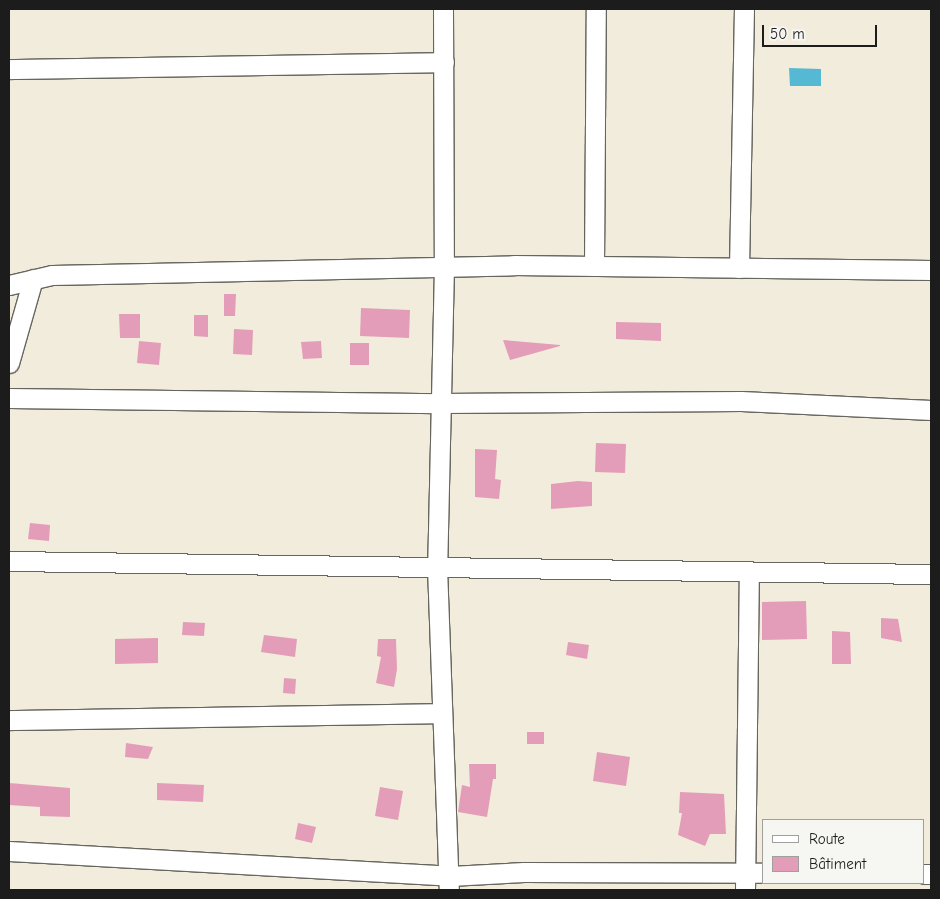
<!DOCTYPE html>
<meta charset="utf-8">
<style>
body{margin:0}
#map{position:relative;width:940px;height:899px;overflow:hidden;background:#f1ecdb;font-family:"Comic Neue",sans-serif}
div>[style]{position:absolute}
.water>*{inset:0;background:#55b9d4}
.building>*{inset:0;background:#e49db9}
.roads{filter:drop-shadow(1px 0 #67655f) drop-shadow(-1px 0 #67655f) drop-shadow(0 1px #67655f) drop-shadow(0 -1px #67655f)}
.minor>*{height:19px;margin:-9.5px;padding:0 9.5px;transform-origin:9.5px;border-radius:9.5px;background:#fff}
span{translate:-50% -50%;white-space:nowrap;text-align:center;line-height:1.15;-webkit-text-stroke:4px #f6f6f2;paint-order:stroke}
.frame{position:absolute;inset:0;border:10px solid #1c1c1c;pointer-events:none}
.legend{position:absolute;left:762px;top:819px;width:162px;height:65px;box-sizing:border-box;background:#f6f6f2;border:1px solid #9f9f9c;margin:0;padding:6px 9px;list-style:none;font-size:15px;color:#1c1c1c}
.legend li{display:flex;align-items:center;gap:10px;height:25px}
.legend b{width:25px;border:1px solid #9f9f9c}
.scale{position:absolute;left:762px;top:25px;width:115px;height:22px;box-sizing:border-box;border:2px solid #1c1c1c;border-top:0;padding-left:6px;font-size:15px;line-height:18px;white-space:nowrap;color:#1c1c1c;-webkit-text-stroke:4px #f6f6f2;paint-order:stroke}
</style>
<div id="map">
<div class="water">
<div style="clip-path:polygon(789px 68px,821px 69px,821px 86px,790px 86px)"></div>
</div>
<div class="building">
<div style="clip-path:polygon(224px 294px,236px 294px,235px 316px,224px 316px)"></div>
<div style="clip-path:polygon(361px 308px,410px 310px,409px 338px,360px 336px)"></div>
<div style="clip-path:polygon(119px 314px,140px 314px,140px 338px,120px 338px)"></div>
<div style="clip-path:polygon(194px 315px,208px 315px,208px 337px,194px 336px)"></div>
<div style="clip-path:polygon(616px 322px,661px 323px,661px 341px,616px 339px)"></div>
<div style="clip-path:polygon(234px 329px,253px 330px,252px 355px,233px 354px)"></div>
<div style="clip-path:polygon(503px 340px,560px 345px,560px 346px,510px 360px)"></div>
<div style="clip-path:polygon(139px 341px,161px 343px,159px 365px,137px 363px)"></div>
<div style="clip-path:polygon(321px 341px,322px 358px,303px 359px,301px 342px)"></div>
<div style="clip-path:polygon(350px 343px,369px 343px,369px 365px,350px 365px)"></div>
<div style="clip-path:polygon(596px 443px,626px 444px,625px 473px,595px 472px)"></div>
<div style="clip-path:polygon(475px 449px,497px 450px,495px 479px,501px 480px,499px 499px,475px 497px)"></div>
<div style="clip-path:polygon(578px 481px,592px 482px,592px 506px,551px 509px,551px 484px)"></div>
<div style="clip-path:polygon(30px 523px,50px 525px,49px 541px,28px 539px)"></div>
<div style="clip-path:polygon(806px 601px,807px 639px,762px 640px,762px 602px)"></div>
<div style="clip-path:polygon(881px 618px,898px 619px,902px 642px,881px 638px)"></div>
<div style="clip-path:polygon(183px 622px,205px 623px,204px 636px,182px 635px)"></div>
<div style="clip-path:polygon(832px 631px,850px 632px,851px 664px,832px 664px)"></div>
<div style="clip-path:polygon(264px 635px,297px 639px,295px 657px,261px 652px)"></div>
<div style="clip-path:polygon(158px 638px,158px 663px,115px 664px,115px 639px)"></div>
<div style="clip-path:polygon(378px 639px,396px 639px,397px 669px,394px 687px,376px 683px,381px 657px,377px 656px)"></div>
<div style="clip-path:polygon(568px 642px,589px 645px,587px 659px,566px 655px)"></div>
<div style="clip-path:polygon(284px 678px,296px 679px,295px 694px,283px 693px)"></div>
<div style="clip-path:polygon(527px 732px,544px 732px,544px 744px,527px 744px)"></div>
<div style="clip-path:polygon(126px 743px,153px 747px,148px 759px,125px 757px)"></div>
<div style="clip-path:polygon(597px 752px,630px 757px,626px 786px,593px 781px)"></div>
<div style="clip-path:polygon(469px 764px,496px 764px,496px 779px,493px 779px,487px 817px,458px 812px,462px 785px,470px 787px)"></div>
<div style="clip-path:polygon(9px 783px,70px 788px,70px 817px,40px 816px,40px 807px,9px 805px)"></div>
<div style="clip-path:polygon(157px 783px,204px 785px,203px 802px,157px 800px)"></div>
<div style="clip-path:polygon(380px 787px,403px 791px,398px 820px,375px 816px)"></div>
<div style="clip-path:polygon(680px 792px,724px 794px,726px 834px,710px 834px,705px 846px,678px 835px,682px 813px,679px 813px)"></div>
<div style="clip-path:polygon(298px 823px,316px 827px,312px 843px,295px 839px)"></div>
</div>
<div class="roads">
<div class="minor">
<div style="left:443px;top:9px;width:257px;rotate:89.8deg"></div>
<div style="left:444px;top:266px;width:301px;rotate:91.3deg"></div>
<div style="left:437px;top:567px;width:323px;rotate:87.9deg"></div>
<div style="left:9px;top:69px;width:435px;rotate:-0.9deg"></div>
<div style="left:594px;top:266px;width:257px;rotate:-89.6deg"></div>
<div style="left:739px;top:268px;width:259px;rotate:-88.9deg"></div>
<div style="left:9px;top:285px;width:44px;rotate:-13.1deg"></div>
<div style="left:52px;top:275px;width:462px;rotate:-1.2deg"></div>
<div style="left:514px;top:265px;width:417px;rotate:0.7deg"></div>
<div style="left:9px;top:363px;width:87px;rotate:-74.1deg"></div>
<div style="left:9px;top:398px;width:432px;rotate:0.7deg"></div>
<div style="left:441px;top:403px;width:300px;rotate:-0.4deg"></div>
<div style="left:741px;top:401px;width:190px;rotate:2.7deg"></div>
<div style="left:9px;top:561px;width:922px;rotate:0.81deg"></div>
<div style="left:9px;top:720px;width:431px;rotate:-0.9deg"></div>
<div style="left:9px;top:851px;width:442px;rotate:3.2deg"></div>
<div style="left:450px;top:876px;width:74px;rotate:-3.1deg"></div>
<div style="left:524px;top:872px;width:240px;rotate:0.2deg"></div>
<div style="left:924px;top:874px;width:7px"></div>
<div style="left:745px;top:890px;width:319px;rotate:-89.3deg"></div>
</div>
</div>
<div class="frame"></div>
<ul class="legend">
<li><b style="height:6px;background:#fff"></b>Route</li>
<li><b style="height:14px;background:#e49db9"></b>Bâtiment</li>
</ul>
<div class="scale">50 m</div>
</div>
